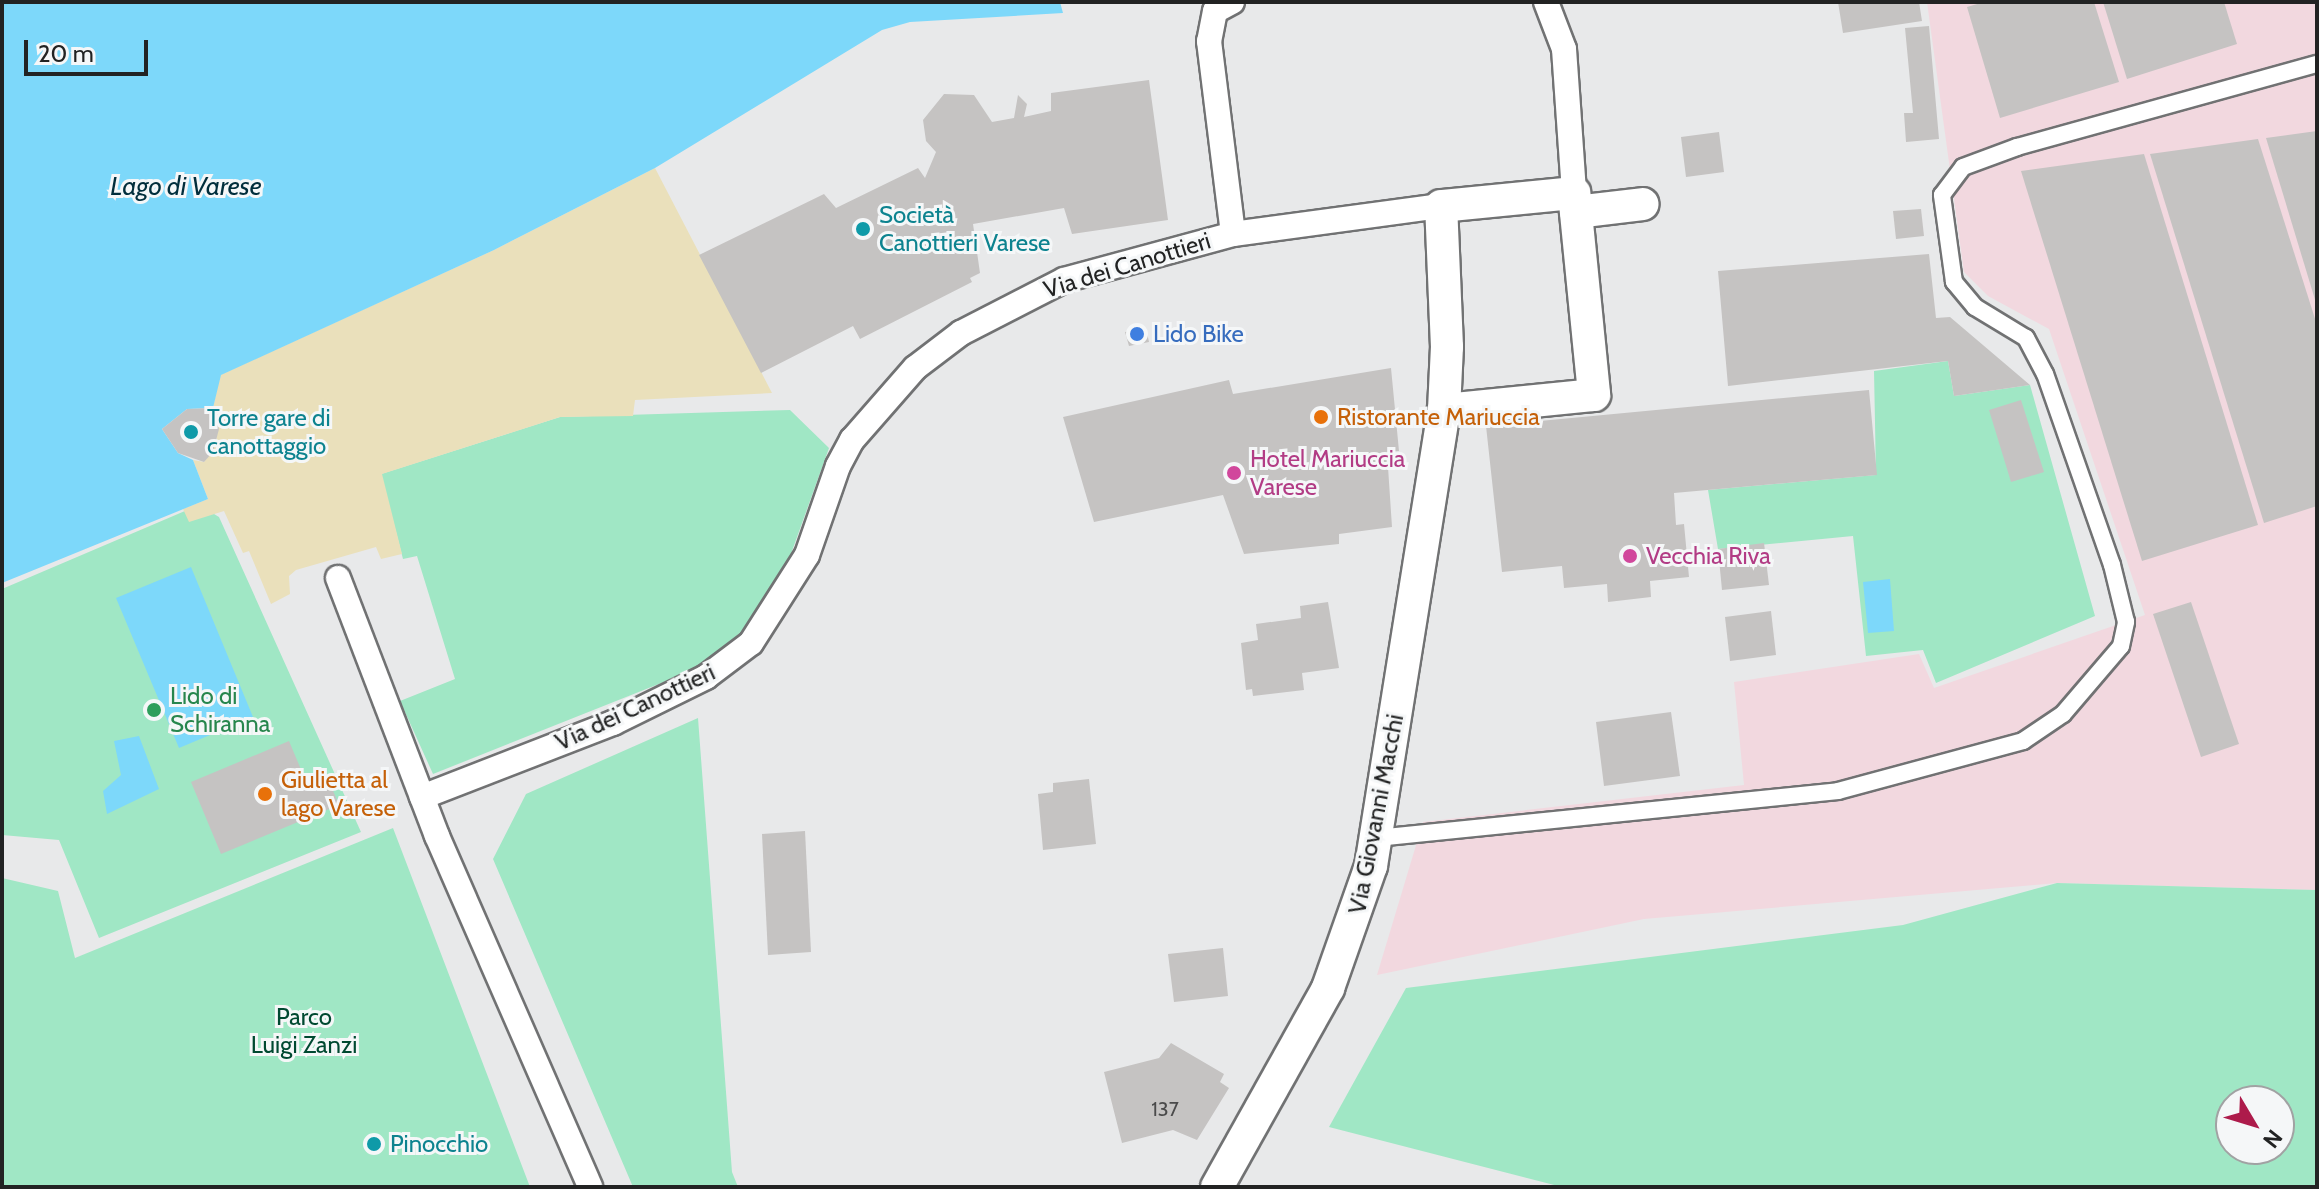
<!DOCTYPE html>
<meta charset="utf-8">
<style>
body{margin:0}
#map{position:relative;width:2319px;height:1189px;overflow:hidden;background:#e8e9ea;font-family:Cabin,sans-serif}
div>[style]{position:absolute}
.industrial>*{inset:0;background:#f2d8df}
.green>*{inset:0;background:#a0e7c5}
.sand>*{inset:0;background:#eae0bb}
.water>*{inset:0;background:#7dd8fa}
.building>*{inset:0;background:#c5c3c2}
.roads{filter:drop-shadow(2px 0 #717273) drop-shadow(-2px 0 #717273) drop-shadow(0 2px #717273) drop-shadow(0 -2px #717273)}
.service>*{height:16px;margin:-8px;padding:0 8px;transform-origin:8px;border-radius:8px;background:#fff}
.pedestrian>*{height:24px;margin:-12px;padding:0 12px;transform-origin:12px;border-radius:12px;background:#fff}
.minor>*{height:32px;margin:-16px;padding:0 16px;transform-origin:16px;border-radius:16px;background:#fff}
.dots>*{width:22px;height:22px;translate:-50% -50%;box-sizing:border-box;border:4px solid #f5f7f8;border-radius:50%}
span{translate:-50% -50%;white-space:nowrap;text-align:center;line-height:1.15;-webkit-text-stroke:6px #f5f7f8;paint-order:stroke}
.number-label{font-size:20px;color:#4b4b4b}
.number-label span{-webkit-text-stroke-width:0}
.culture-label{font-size:24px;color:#0d838f}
.left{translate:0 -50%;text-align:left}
.street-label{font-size:24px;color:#222323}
.shop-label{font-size:24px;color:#366cbe}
.food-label{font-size:24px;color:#c56008}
.hotel-label{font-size:24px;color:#b23c85}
.leisure-label{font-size:24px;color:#27864d}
.park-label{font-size:24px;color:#004931}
.water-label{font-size:26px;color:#012e3c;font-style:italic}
.frame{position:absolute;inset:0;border:4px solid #222323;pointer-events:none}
.north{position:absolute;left:2215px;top:1085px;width:80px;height:80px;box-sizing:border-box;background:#f5f7f8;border:2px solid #a1a2a3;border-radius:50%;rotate:128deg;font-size:22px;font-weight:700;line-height:32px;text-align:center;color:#222323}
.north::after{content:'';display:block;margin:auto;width:28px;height:36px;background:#ad1b4b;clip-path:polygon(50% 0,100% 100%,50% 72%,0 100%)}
.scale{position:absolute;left:24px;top:40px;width:124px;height:36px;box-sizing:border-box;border:4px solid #222323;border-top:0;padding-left:10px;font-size:24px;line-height:28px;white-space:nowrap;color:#222323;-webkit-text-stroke:6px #f5f7f8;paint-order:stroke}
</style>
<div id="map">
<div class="industrial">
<div style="clip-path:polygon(1927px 2px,2317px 2px,2317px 890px,2057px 883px,1644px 919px,1377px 975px,1423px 822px,1744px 785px,1734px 682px,1919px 654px,1934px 688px,2145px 615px,2049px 329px,1988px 296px,1964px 272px)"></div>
</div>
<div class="green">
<div style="clip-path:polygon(1948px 361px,1954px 396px,2030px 385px,2095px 616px,1936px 683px,1923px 650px,1866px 656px,1853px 536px,1718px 549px,1708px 490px,1876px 475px,1874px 371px)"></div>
<div style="clip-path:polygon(790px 410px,829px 448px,787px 565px,744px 631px,694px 670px,433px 774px,400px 701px,455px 679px,417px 556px,403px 559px,381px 474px,560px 417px)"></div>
<div style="clip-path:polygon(199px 505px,219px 517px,361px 832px,99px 938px,59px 840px,2px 835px,2px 589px)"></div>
<div style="clip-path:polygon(698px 718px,732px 1172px,738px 1187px,633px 1187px,493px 859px,526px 794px)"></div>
<div style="clip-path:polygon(393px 828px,530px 1187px,2px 1187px,2px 878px,58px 891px,75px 958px)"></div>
<div style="clip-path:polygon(evenodd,2057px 883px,2317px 890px,2317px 1187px,1562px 1187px,1329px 1127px,1406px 988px,1903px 925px,2057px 883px,2279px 1101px,2279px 1149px,2231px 1149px,2231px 1101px,2279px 1101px)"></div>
</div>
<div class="sand">
<div style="clip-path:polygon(655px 168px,772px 393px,635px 400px,633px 416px,560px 417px,382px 474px,402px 554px,381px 559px,376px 547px,296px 570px,289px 576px,290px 594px,271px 604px,249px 551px,243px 553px,224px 511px,189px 522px,183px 509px,208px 499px,193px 460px,204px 462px,217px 444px,213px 408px,220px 375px,494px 250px)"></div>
</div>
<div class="water">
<div style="clip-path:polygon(2px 2px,1060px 2px,1063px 13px,910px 22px,882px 30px,655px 168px,494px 250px,221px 375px,213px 408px,187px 409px,162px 429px,178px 453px,193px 460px,208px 499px,2px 583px)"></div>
<div style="clip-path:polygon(191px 567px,253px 717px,179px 748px,116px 598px)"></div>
<div style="clip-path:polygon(1890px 579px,1894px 631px,1868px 633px,1863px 582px)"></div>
<div style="clip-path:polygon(139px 736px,159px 789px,107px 814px,103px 791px,121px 775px,114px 741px)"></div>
</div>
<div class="building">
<div style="clip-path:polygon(1838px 2px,1919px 2px,1922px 21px,1843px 33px)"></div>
<div style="clip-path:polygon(1984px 2px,2094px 2px,2119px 82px,2000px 118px,1967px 7px)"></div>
<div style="clip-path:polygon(2103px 2px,2224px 2px,2237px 44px,2127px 79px)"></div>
<div style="clip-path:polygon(1929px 26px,1939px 139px,1906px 142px,1904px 113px,1913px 113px,1905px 28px)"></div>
<div style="clip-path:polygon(1149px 80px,1168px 220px,1072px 234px,1064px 208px,973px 224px,980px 273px,970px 278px,972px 282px,860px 339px,853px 326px,761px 373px,699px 255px,824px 194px,836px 208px,918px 168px,925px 178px,936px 152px,926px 141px,923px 120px,944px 94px,974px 95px,992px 122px,1014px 118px,1018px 95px,1027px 104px,1024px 117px,1051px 111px,1051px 93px)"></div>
<div style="clip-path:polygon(2317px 131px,2317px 303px,2316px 303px,2266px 138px)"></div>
<div style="clip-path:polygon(1719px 132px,1724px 172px,1686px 177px,1681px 137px)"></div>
<div style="clip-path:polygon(2258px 139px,2317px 325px,2317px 506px,2264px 523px,2150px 154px)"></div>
<div style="clip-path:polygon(2144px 154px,2258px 525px,2142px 561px,2021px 171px)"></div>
<div style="clip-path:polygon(1921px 209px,1924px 236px,1896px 239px,1893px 211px)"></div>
<div style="clip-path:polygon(1929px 254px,1936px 318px,1950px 317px,2030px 385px,1954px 396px,1948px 361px,1728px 386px,1718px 271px)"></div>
<div style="clip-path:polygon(1146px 328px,1149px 342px,1129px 346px,1125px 332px)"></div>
<div style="clip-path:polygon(1391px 368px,1399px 451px,1387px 452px,1392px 527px,1339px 534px,1339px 544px,1244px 554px,1223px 495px,1094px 522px,1063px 417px,1229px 380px,1233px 394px)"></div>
<div style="clip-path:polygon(1869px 390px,1877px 475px,1674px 493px,1676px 525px,1684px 524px,1689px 577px,1650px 581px,1651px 597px,1608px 602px,1607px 584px,1564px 588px,1562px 566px,1502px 572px,1486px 426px)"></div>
<div style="clip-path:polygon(2021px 400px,2044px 472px,2011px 482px,1989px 410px)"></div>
<div style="clip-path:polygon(213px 408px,219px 429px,213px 452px,204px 462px,178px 453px,162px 429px,187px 409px)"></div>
<div style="clip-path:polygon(1764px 543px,1769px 585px,1722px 590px,1718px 549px)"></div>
<div style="clip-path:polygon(1328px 602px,1339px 668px,1302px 673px,1304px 690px,1253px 696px,1252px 689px,1246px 690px,1241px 643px,1258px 640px,1256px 624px,1301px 618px,1300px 606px)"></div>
<div style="clip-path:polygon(2191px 602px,2239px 744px,2201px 757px,2153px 614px)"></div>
<div style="clip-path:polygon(1771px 611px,1776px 655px,1730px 661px,1725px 617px)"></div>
<div style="clip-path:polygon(1671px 712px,1680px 776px,1604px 786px,1596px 722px)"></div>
<div style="clip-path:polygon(289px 741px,305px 779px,325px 771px,339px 805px,221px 854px,191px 782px)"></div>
<div style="clip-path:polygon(1089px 779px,1096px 844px,1043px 850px,1038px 794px,1053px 792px,1053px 783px)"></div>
<div style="clip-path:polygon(805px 831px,811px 952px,768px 955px,762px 834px)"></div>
<div style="clip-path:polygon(1223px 948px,1228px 996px,1174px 1002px,1168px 954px)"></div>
<div style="clip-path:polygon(1171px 1043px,1224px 1074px,1220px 1082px,1229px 1088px,1197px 1140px,1173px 1130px,1122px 1143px,1104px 1072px,1159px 1058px)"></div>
</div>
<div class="roads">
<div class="service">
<div style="left:1377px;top:838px;width:463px;rotate:-5.8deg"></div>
<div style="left:1838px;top:791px;width:192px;rotate:-15.1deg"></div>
<div style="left:2023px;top:741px;width:48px;rotate:-34deg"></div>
<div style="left:2063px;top:714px;width:89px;rotate:-49.5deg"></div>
<div style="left:2121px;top:646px;width:25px;rotate:-78deg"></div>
<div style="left:2126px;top:622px;width:59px;rotate:-103.8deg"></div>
<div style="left:2112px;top:565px;width:202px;rotate:-109.3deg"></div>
<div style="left:2045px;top:374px;width:41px;rotate:-117.8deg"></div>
<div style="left:2026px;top:338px;width:60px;rotate:-148.7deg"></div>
<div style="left:1975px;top:307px;width:33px;rotate:-130deg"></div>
<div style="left:1954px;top:282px;width:88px;rotate:-97.9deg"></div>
<div style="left:1942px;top:195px;width:35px;rotate:-53deg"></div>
<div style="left:1963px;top:167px;width:58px;rotate:-20.3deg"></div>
<div style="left:2017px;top:147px;width:311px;rotate:-15.5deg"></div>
</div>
<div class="pedestrian">
<div style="left:1232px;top:2px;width:19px;rotate:152deg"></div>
<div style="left:1215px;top:11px;width:31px;rotate:101deg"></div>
<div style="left:1209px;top:41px;width:194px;rotate:82.9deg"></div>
<div style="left:1546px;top:2px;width:50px;rotate:69deg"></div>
<div style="left:1564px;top:49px;width:144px;rotate:86deg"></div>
<div style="left:338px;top:578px;width:276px;rotate:69deg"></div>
<div style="left:437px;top:836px;width:383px;rotate:66.4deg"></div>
<div style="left:422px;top:797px;width:205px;rotate:-21.2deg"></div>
<div style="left:613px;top:723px;width:104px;rotate:-26.3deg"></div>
<div style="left:706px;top:677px;width:56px;rotate:-37.1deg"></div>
<div style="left:751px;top:643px;width:104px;rotate:-57.5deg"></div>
<div style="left:807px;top:555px;width:94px;rotate:-70.8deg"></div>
<div style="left:838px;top:466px;width:30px;rotate:-62deg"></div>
<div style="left:852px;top:440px;width:96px;rotate:-48.8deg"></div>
<div style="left:915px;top:368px;width:58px;rotate:-37.3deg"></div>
<div style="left:961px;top:333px;width:116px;rotate:-27.2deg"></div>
<div style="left:1064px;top:280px;width:175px;rotate:-15.2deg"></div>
<div style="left:1233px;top:234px;width:210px;rotate:-7.7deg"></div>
</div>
<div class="minor">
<div style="left:1576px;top:212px;width:67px;rotate:-6.8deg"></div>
<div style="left:1217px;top:1187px;width:228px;rotate:-60.8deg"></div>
<div style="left:1328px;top:988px;width:129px;rotate:-70.6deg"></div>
<div style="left:1371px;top:866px;width:462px;rotate:-80.9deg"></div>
<div style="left:1444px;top:410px;width:63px;rotate:-87.3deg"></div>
<div style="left:1447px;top:347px;width:141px;rotate:-92.4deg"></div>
<div style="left:1441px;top:206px;width:134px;rotate:-5.6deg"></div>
<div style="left:1574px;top:193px;width:203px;rotate:84.3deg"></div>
<div style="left:1594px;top:395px;width:151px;rotate:174.3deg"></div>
</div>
</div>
<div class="dots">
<div style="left:863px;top:229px;background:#0f9aa8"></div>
<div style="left:1137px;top:334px;background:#3f7fe0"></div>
<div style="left:1321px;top:417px;background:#e8710a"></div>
<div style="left:191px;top:432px;background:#0f9aa8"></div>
<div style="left:1234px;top:473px;background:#d1479c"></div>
<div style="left:1630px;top:556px;background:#d1479c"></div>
<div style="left:154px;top:710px;background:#2e9e5b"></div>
<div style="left:265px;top:794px;background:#e8710a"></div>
<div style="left:374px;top:1144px;background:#0f9aa8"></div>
</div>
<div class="number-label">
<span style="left:1165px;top:1109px">137</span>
</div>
<div class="culture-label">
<span class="left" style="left:879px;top:229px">Società<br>Canottieri Varese</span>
<span class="left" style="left:207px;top:432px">Torre gare di<br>canottaggio</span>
<span class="left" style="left:390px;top:1144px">Pinocchio</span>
</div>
<div class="street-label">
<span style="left:1127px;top:265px;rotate:-17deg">Via dei Canottieri</span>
<span style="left:635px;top:707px;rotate:-25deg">Via dei Canottieri</span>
<span style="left:1376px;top:814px;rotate:-79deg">Via Giovanni Macchi</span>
</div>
<div class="shop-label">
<span class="left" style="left:1153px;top:334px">Lido Bike</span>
</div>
<div class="food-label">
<span class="left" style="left:1337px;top:417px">Ristorante Mariuccia</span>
<span class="left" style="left:281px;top:794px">Giulietta al<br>lago Varese</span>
</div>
<div class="hotel-label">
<span class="left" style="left:1250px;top:473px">Hotel Mariuccia<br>Varese</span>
<span class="left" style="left:1646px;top:556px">Vecchia Riva</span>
</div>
<div class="leisure-label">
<span class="left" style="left:170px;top:710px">Lido di<br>Schiranna</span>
</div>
<div class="park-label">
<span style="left:304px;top:1031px">Parco<br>Luigi Zanzi</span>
</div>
<div class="water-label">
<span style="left:186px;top:187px">Lago di Varese</span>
</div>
<div class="frame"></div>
<div class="north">N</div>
<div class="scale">20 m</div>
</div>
